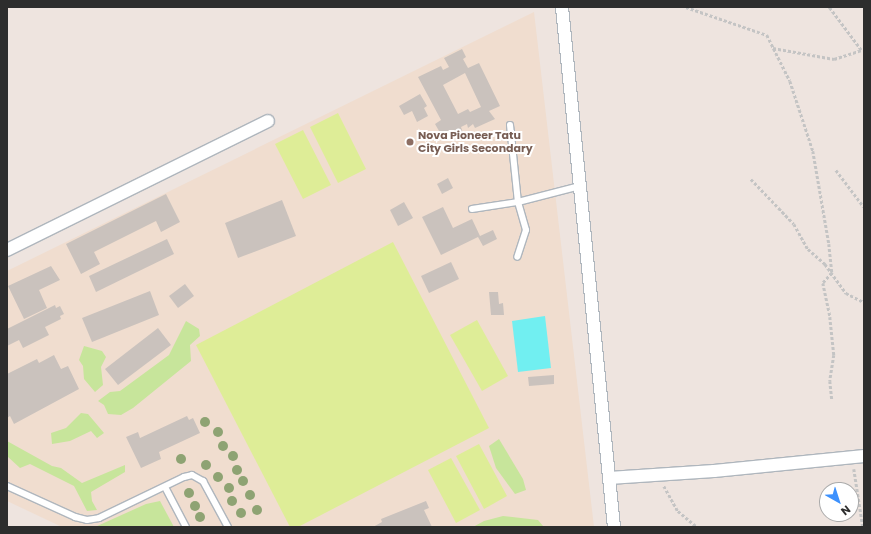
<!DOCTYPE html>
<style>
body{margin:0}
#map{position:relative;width:871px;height:534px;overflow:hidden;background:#eee4df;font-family:Poppins,sans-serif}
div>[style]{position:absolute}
.education>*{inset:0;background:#f0ddcf}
.green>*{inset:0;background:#c7e59b}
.pitch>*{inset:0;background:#deed97}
.water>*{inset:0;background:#71eff1}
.building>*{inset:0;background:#cac2bd}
.path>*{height:2.5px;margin-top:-1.25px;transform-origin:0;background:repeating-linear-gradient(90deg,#c4c4c4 0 3px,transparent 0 5px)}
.roads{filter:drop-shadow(1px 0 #afb6bd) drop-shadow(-1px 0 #afb6bd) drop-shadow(0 1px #afb6bd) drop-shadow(0 -1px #afb6bd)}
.lane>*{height:6px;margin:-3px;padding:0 3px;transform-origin:3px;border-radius:3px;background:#fff}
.street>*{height:12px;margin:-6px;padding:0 6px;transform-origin:6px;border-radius:6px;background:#fff}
.trees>*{width:10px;height:10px;margin:-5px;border-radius:50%;background:#8ea373}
.dots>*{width:11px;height:11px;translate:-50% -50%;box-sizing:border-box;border:2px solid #fff;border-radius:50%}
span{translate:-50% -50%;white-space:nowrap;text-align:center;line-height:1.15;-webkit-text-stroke:4px #fff;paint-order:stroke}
.education-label{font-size:11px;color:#785e54;font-weight:700}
.left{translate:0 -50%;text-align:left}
.frame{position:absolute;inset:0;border:8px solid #2d2d2d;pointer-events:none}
.north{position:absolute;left:819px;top:482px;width:40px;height:40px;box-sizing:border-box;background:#fff;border:1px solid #ababab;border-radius:50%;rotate:141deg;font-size:11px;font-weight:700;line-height:16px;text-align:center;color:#2d2d2d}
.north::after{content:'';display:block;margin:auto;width:14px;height:18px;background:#3d91fd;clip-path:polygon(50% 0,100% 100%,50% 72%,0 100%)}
</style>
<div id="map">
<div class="education">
<div style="clip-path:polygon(534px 12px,594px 527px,62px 527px,7px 501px,7px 271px)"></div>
</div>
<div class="green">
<div style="clip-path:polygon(186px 321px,199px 329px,200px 336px,190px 345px,191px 361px,133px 408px,121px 415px,108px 414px,104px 405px,98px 401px,110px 392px,120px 391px,169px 355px)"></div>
<div style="clip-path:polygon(84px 346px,102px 351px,106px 357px,101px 367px,103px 385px,95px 392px,84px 379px,83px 366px,79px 360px)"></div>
<div style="clip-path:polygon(81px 413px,88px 414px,104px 433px,97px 438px,91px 431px,70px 441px,52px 444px,51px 433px,66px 428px)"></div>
<div style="clip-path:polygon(499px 439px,523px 479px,526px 490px,515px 494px,496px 468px,489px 446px)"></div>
<div style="clip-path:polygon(7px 441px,52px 466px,61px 468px,82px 483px,125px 465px,125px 472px,91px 492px,92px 501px,97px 510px,87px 511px,74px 486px,30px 464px,20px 468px,7px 456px)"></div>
<div style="clip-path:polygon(160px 501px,174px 527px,95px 527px,146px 504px)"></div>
<div style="clip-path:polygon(503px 516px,538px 520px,543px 526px,473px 527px,484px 521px)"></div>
</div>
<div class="pitch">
<div style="clip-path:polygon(338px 113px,366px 169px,338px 183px,310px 127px)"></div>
<div style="clip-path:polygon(303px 130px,331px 185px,303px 199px,275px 144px)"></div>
<div style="clip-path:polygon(393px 242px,489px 428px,298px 527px,290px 527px,196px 345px)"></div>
<div style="clip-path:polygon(477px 320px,508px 376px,482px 391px,450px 335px)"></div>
<div style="clip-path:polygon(479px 444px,507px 496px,484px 509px,456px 456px)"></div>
<div style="clip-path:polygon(451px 458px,480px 510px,456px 523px,428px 470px)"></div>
</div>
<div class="water">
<div style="clip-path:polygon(545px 316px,551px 368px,518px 372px,512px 321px)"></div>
</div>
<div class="building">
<div style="clip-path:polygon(evenodd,462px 49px,466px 57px,463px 59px,468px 68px,479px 63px,500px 106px,489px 111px,495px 119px,475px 128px,473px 124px,468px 128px,467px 124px,461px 127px,463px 133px,450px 138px,448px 133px,442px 136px,435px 124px,441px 120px,418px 77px,441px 66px,443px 70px,449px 67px,444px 58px,462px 49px,465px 73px,481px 107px,470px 112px,468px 109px,458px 114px,443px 85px,465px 73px)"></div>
<div style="clip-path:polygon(420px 94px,427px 106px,424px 108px,428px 116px,417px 122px,412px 111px,404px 115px,399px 106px)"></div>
<div style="clip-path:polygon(448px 178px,453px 188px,442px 194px,437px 184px)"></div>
<div style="clip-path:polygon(166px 194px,180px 222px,161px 232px,156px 221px,94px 252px,100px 264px,81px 274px,66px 244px)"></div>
<div style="clip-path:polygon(282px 200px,296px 236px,238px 258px,225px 223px)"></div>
<div style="clip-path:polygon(404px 202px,413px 218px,398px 226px,390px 210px)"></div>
<div style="clip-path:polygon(443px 207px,453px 228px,472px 219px,480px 236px,493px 230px,497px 239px,483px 246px,478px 237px,441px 255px,422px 217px)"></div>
<div style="clip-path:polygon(167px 239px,174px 254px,96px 292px,89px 276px)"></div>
<div style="clip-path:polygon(451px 262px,459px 279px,429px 293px,421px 276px)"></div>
<div style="clip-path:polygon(51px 266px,60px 280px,39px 290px,47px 308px,24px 319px,8px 286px)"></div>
<div style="clip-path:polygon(185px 284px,194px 296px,178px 308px,169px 296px)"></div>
<div style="clip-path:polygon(150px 291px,159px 315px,92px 342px,82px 318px)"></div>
<div style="clip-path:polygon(489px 292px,498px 292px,499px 304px,503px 303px,504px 315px,491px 315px)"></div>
<div style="clip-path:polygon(55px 305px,56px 308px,60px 306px,64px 314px,60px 316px,61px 319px,45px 327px,49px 335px,23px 348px,19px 340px,7px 346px,7px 329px)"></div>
<div style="clip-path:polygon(158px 328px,171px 345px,118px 385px,105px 369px)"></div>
<div style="clip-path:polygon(54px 355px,61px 369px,68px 366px,79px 389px,14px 424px,10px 416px,7px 418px,7px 374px,37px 359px,39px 363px)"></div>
<div style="clip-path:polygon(554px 375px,554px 384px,529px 386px,528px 377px)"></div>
<div style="clip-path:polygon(187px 416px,189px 420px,193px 418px,200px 433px,159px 452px,161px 459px,141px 468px,126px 437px,138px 432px,140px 438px)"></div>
<div style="clip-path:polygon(426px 501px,429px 508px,424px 510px,432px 527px,373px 527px,382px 522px,381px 519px)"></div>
</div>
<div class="path">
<div style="left:686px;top:7px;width:86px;rotate:19.1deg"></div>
<div style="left:767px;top:35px;width:51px;rotate:63.4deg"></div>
<div style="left:790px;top:81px;width:74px;rotate:71.8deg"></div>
<div style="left:813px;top:151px;width:94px;rotate:80.2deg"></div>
<div style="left:829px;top:244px;width:29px;rotate:84deg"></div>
<div style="left:832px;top:273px;width:13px;rotate:132deg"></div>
<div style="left:823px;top:283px;width:35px;rotate:78deg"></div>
<div style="left:830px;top:317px;width:38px;rotate:84deg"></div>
<div style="left:834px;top:355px;width:26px;rotate:99deg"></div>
<div style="left:830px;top:381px;width:19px;rotate:84deg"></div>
<div style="left:773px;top:48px;width:62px;rotate:10.2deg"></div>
<div style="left:834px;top:59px;width:28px;rotate:-18deg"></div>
<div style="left:861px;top:50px;width:54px;rotate:-126.7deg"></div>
<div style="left:836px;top:170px;width:46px;rotate:52.9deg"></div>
<div style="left:751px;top:179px;width:62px;rotate:46.3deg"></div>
<div style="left:794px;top:224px;width:29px;rotate:61deg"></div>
<div style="left:808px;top:249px;width:23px;rotate:41deg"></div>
<div style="left:825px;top:264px;width:36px;rotate:54deg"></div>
<div style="left:846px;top:293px;width:20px;rotate:27deg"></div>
<div style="left:854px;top:469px;width:59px;rotate:81.2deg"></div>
<div style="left:664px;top:486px;width:29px;rotate:61deg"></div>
<div style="left:678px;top:511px;width:25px;rotate:40deg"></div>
</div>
<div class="roads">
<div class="lane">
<div style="left:510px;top:125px;width:77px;rotate:84.1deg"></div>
<div style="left:518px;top:202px;width:29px;rotate:74deg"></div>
<div style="left:526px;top:230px;width:28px;rotate:108deg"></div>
<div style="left:472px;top:209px;width:47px;rotate:-8.7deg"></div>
<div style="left:518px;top:202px;width:64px;rotate:-14.5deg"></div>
<div style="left:7px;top:486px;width:75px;rotate:24.5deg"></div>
<div style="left:75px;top:517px;width:12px;rotate:14deg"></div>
<div style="left:87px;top:520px;width:12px;rotate:-9deg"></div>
<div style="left:99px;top:518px;width:94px;rotate:-25.8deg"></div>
<div style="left:184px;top:477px;width:8px;rotate:-14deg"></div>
<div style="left:192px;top:475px;width:13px;rotate:29deg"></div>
<div style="left:203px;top:481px;width:52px;rotate:61.5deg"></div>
<div style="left:165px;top:487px;width:45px;rotate:62.3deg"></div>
</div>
<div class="street">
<div style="left:562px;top:7px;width:523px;rotate:84.29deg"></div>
<div style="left:7px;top:250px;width:291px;rotate:-26.3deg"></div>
<div style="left:609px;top:478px;width:105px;rotate:-3.8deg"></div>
<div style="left:714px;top:471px;width:151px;rotate:-5.7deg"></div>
</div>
</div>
<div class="trees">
<div style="left:205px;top:422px"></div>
<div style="left:218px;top:432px"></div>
<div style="left:223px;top:446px"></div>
<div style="left:233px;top:456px"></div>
<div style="left:181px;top:459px"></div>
<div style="left:206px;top:465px"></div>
<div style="left:237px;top:470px"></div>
<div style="left:218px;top:477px"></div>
<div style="left:243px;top:481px"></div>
<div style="left:229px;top:488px"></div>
<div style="left:189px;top:493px"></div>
<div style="left:250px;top:495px"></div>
<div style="left:232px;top:501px"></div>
<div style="left:195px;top:506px"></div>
<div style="left:257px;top:510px"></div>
<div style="left:241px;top:513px"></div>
<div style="left:200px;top:517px"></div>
</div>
<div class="dots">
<div style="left:410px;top:142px;background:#8d6e63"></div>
</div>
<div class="education-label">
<span class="left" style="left:418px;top:142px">Nova Pioneer Tatu<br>City Girls Secondary</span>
</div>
<div class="frame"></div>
<div class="north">N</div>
</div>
